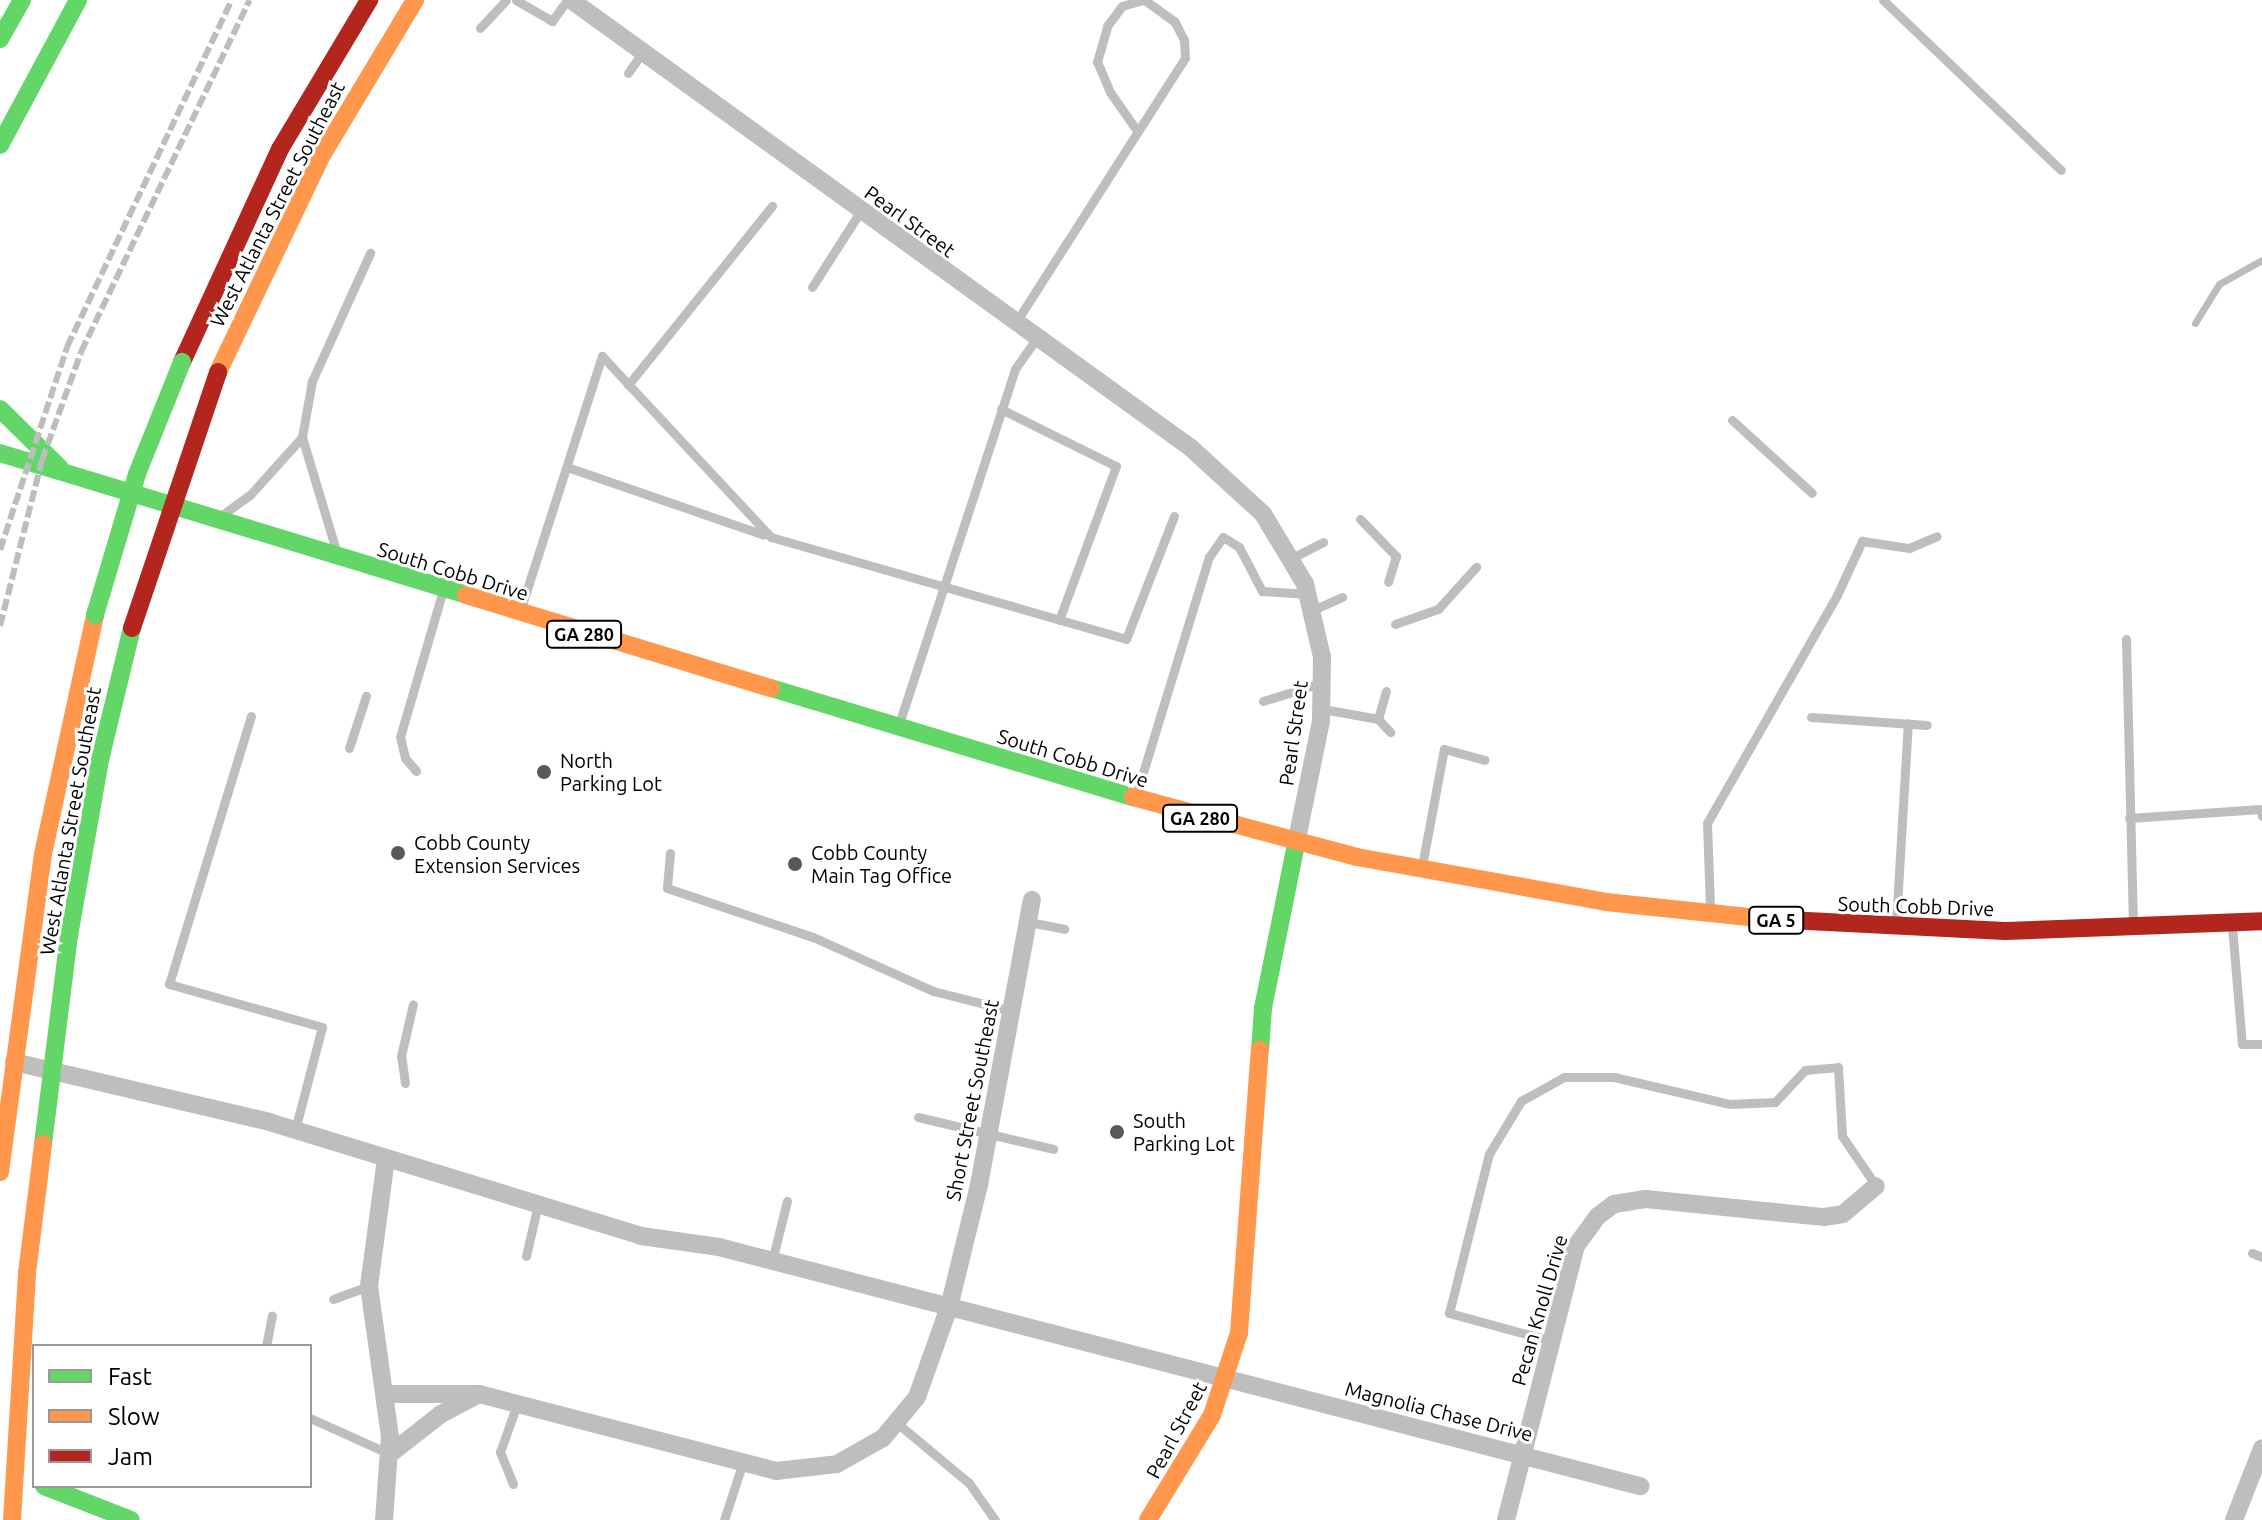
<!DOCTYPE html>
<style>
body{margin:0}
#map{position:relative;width:2262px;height:1520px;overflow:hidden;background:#fff;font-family:Ubuntu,sans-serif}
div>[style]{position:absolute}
.stream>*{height:7px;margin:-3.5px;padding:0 3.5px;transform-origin:3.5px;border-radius:3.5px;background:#bcbcbc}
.lane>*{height:9px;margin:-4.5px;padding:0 4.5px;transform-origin:4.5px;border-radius:4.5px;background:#bebebe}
.street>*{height:18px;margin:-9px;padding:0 9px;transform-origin:9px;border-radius:9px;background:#bebebe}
.fast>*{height:18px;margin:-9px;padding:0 9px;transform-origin:9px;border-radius:9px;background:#63d668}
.slow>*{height:18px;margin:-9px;padding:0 9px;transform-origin:9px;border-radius:9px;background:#ff974d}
.jam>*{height:18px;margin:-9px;padding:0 9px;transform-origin:9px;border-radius:9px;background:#b3261e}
.rail>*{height:6px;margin-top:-3px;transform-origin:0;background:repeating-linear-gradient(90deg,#bdbdbd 0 12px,transparent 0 16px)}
.fast-bridge>*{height:18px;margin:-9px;padding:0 9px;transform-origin:9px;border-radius:9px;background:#63d668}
.jam-bridge>*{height:18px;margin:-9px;padding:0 9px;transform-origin:9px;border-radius:9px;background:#b3261e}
.dots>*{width:22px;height:22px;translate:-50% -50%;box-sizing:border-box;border:4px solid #fff;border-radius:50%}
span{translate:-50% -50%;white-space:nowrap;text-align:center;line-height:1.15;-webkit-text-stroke:6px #fff;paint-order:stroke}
.shield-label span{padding:2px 6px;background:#fff;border:2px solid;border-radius:6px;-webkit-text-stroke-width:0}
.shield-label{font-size:18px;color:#000;font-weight:700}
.street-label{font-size:20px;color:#000}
.poi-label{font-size:20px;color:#000}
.left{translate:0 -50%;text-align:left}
.legend{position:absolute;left:32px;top:1344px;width:280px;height:144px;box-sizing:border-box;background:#fff;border:2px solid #999;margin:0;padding:10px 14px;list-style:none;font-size:24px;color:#000}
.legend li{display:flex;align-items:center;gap:16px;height:40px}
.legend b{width:40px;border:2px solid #999}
</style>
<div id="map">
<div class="stream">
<div style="left:2195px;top:323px;width:46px;rotate:-58.4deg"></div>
<div style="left:2219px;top:284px;width:49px;rotate:-29.2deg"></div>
</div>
<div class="lane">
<div style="left:516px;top:0;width:42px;rotate:30.3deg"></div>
<div style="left:552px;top:21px;width:26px;rotate:-54deg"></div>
<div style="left:1883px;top:0;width:246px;rotate:43.7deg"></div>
<div style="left:480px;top:28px;width:38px;rotate:-47deg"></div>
<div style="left:628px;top:73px;width:24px;rotate:-55deg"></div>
<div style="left:1135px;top:128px;width:44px;rotate:-124.8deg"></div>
<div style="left:1110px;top:92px;width:33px;rotate:-113deg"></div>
<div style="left:1097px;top:62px;width:37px;rotate:-74deg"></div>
<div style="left:1107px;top:26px;width:25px;rotate:-53deg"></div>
<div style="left:1122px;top:6px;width:22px;rotate:-16deg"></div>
<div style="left:812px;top:287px;width:89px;rotate:-57.4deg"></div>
<div style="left:1016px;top:322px;width:313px;rotate:-57.4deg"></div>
<div style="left:1185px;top:58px;width:18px;rotate:-93deg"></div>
<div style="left:1184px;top:40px;width:20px;rotate:-117deg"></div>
<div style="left:1175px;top:22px;width:37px;rotate:-144deg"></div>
<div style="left:602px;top:356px;width:248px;rotate:47deg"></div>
<div style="left:771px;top:537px;width:369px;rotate:16deg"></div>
<div style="left:1126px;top:639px;width:132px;rotate:-68.7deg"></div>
<div style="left:628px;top:385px;width:230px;rotate:-51.2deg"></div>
<div style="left:1001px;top:409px;width:128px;rotate:26.4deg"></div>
<div style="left:1116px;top:466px;width:164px;rotate:110.3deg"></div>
<div style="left:1732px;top:420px;width:108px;rotate:42.4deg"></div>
<div style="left:567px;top:467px;width:208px;rotate:19deg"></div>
<div style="left:222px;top:515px;width:34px;rotate:-36deg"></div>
<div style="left:250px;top:495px;width:78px;rotate:-48.1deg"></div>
<div style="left:1360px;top:519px;width:52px;rotate:45.8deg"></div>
<div style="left:1396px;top:556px;width:27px;rotate:107deg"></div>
<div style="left:335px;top:547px;width:115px;rotate:-106.7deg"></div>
<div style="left:302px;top:437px;width:57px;rotate:-79.9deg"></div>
<div style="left:312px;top:381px;width:141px;rotate:-65.6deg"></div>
<div style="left:1292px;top:558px;width:35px;rotate:-27deg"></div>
<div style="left:521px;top:608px;width:265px;rotate:-72.2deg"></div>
<div style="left:1313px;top:610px;width:32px;rotate:-24deg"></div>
<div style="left:1395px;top:624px;width:46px;rotate:-19.2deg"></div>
<div style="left:1438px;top:609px;width:57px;rotate:-47.9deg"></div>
<div style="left:2126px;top:639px;width:282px;rotate:88.6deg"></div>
<div style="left:1263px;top:701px;width:64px;rotate:-17.3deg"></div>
<div style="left:1323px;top:709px;width:56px;rotate:10.3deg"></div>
<div style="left:1378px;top:719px;width:18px;rotate:47deg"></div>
<div style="left:251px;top:716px;width:280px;rotate:107deg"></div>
<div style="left:169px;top:984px;width:159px;rotate:15.7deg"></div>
<div style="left:322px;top:1027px;width:106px;rotate:104.7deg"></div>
<div style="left:1811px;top:717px;width:116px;rotate:3.9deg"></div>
<div style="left:1378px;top:719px;width:29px;rotate:-74deg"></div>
<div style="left:900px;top:721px;width:370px;rotate:-71.9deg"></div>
<div style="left:1015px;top:369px;width:37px;rotate:-55deg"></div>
<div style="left:349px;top:748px;width:55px;rotate:-71.9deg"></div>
<div style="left:416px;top:771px;width:17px;rotate:-130deg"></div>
<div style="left:405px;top:758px;width:22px;rotate:-103deg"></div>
<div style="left:400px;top:737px;width:150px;rotate:-73.7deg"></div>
<div style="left:1137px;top:792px;width:246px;rotate:-73deg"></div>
<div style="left:1209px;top:557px;width:24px;rotate:-55deg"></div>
<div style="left:1223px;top:537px;width:19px;rotate:32deg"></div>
<div style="left:1239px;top:547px;width:50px;rotate:62.4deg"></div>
<div style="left:1262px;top:591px;width:46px;rotate:3.7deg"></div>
<div style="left:2129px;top:818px;width:132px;rotate:-3.9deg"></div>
<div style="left:2261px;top:809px;width:7px;rotate:82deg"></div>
<div style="left:670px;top:853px;width:35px;rotate:95deg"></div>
<div style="left:667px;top:888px;width:154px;rotate:18.6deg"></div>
<div style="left:813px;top:937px;width:132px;rotate:24.2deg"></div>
<div style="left:933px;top:991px;width:81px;rotate:14.2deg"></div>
<div style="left:1422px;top:866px;width:119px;rotate:-79.4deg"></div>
<div style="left:1444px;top:749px;width:42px;rotate:15deg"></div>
<div style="left:1710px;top:908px;width:85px;rotate:-92deg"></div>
<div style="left:1707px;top:823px;width:262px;rotate:-60.3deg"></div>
<div style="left:1837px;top:595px;width:60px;rotate:-65.2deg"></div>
<div style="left:1862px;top:541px;width:48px;rotate:8.5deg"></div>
<div style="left:1909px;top:548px;width:30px;rotate:-23deg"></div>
<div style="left:1029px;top:922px;width:36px;rotate:11deg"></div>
<div style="left:1896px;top:923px;width:200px;rotate:-86.6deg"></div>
<div style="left:2232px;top:926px;width:118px;rotate:85.2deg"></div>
<div style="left:2242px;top:1044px;width:20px"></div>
<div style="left:405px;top:1083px;width:27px;rotate:-98deg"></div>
<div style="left:401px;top:1056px;width:53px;rotate:-77deg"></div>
<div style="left:918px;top:1117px;width:139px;rotate:13.3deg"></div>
<div style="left:2252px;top:1253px;width:11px;rotate:22deg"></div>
<div style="left:526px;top:1256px;width:53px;rotate:-77deg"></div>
<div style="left:772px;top:1261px;width:62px;rotate:-76deg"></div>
<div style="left:333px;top:1299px;width:38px;rotate:-20deg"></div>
<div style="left:1552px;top:1341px;width:107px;rotate:-164.8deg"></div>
<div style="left:1449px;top:1313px;width:164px;rotate:-75.9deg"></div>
<div style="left:1489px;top:1154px;width:62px;rotate:-58.9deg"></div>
<div style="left:1521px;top:1101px;width:49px;rotate:-29.2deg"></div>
<div style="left:1564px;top:1077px;width:50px"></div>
<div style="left:1614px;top:1077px;width:118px;rotate:13.2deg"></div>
<div style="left:1729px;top:1104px;width:46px;rotate:-2.5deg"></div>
<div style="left:1775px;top:1102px;width:44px;rotate:-46.8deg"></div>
<div style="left:1805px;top:1070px;width:33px;rotate:-5deg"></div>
<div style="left:1838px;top:1067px;width:69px;rotate:86.7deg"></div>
<div style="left:1842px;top:1136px;width:60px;rotate:55.8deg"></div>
<div style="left:266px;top:1346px;width:31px;rotate:-79deg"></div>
<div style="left:310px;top:1418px;width:88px;rotate:24.2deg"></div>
<div style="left:897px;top:1423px;width:94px;rotate:39.8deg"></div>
<div style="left:969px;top:1483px;width:45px;rotate:54.9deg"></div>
<div style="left:513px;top:1484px;width:35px;rotate:-112deg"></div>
<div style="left:500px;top:1452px;width:51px;rotate:-70.5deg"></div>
<div style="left:724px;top:1520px;width:58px;rotate:-71.9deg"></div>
</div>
<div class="street">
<div style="left:571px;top:0;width:765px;rotate:35.85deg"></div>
<div style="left:1191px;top:448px;width:98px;rotate:42.5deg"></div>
<div style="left:1263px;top:514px;width:82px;rotate:59deg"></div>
<div style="left:1305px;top:584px;width:75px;rotate:76.9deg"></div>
<div style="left:1322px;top:657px;width:64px;rotate:90.9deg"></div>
<div style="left:1321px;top:721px;width:126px;rotate:101.5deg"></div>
<div style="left:14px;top:1062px;width:262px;rotate:13.2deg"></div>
<div style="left:269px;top:1122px;width:389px;rotate:17deg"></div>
<div style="left:641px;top:1236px;width:79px;rotate:8deg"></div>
<div style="left:719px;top:1247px;width:952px;rotate:14.55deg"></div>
<div style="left:387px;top:1394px;width:92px"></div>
<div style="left:479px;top:1394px;width:307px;rotate:14.5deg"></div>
<div style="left:776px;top:1471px;width:61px;rotate:-6.5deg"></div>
<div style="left:837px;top:1464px;width:53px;rotate:-29.5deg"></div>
<div style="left:883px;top:1438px;width:53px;rotate:-50.3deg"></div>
<div style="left:917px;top:1397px;width:96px;rotate:-70.4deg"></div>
<div style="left:949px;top:1307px;width:126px;rotate:-76.2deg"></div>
<div style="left:979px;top:1185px;width:290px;rotate:-79.5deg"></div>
<div style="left:390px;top:1454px;width:65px;rotate:-38.1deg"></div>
<div style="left:441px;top:1414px;width:43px;rotate:-27.8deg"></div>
<div style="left:384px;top:1520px;width:83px;rotate:-85.9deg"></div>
<div style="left:390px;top:1437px;width:152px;rotate:-97.9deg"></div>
<div style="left:369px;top:1286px;width:129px;rotate:-82.4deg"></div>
<div style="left:1506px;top:1520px;width:283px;rotate:-75.7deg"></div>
<div style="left:1576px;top:1246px;width:37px;rotate:-54deg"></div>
<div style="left:1598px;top:1216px;width:20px;rotate:-37deg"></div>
<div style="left:1614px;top:1204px;width:32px;rotate:-9deg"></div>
<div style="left:1646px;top:1199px;width:179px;rotate:5.8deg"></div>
<div style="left:1824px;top:1217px;width:19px;rotate:-9deg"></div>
<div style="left:1843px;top:1214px;width:43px;rotate:-40.3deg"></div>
<div style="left:2234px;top:1520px;width:77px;rotate:-68.7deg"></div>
</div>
<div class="fast">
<div style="left:0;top:39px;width:45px;rotate:-60.6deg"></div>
<div style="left:0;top:145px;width:165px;rotate:-61.7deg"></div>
<div style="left:0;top:409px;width:84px;rotate:44.5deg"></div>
<div style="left:0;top:453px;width:487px;rotate:16.9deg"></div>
<div style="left:771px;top:688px;width:378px;rotate:16.8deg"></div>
<div style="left:1260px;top:1050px;width:42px;rotate:-85.9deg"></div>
<div style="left:1263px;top:1008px;width:167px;rotate:-78.6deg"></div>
<div style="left:43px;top:1144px;width:210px;rotate:-82.9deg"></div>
<div style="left:69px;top:936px;width:179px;rotate:-80deg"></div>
<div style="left:100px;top:760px;width:136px;rotate:-76.4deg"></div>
<div style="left:44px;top:1486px;width:93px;rotate:21.3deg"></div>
</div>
<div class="slow">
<div style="left:218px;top:372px;width:241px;rotate:-64.4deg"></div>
<div style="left:322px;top:155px;width:181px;rotate:-59deg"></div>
<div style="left:466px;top:595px;width:319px;rotate:17deg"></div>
<div style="left:1133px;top:797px;width:232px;rotate:15deg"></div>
<div style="left:1357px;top:857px;width:253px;rotate:10.2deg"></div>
<div style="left:1606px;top:902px;width:162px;rotate:6deg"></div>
<div style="left:0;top:1172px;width:321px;rotate:-82.3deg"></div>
<div style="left:43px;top:854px;width:245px;rotate:-77.7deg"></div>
<div style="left:12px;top:1520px;width:247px;rotate:-86.5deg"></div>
<div style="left:27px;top:1273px;width:130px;rotate:-82.9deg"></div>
<div style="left:1148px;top:1520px;width:123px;rotate:-58.6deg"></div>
<div style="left:1212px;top:1415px;width:86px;rotate:-71.8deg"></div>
<div style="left:1239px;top:1333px;width:284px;rotate:-85.8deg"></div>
</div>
<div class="jam">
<div style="left:182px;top:362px;width:234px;rotate:-65.3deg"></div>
<div style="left:280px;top:149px;width:174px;rotate:-59.1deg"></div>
<div style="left:1767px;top:919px;width:238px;rotate:2.9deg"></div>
<div style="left:2005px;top:931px;width:257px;rotate:-2.2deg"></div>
</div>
<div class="rail">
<div style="left:0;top:550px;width:214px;rotate:-71.7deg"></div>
<div style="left:67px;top:347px;width:384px;rotate:-64.6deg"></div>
<div style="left:0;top:626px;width:171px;rotate:-75.8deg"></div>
<div style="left:42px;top:460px;width:115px;rotate:-70.1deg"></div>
<div style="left:81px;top:352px;width:390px;rotate:-64.4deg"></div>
</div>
<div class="fast-bridge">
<div style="left:95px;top:615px;width:147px;rotate:-73.4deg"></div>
<div style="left:137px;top:474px;width:121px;rotate:-68.1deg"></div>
</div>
<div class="jam-bridge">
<div style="left:132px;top:628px;width:270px;rotate:-71.4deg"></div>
</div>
<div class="dots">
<div style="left:544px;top:772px;background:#595959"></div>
<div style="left:398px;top:853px;background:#595959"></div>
<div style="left:795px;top:864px;background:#595959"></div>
<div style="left:1117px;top:1132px;background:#595959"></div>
</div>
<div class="shield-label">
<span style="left:584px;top:634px">GA 280</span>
<span style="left:1200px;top:818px">GA 280</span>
<span style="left:1776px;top:920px">GA 5</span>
</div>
<div class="street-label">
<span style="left:277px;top:204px;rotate:-63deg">West Atlanta Street Southeast</span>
<span style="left:910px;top:221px;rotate:36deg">Pearl Street</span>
<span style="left:453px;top:571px;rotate:17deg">South Cobb Drive</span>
<span style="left:1293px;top:733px;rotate:-82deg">Pearl Street</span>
<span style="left:1073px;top:758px;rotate:17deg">South Cobb Drive</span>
<span style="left:70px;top:821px;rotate:-80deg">West Atlanta Street Southeast</span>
<span style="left:1916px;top:906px;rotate:2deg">South Cobb Drive</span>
<span style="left:972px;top:1100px;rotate:-79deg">Short Street Southeast</span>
<span style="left:1539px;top:1310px;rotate:-74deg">Pecan Knoll Drive</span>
<span style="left:1439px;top:1411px;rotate:14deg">Magnolia Chase Drive</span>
<span style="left:1176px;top:1430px;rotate:-62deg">Pearl Street</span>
</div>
<div class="poi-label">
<span class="left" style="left:560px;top:772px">North<br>Parking Lot</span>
<span class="left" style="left:414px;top:854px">Cobb County<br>Extension Services</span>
<span class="left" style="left:811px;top:864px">Cobb County<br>Main Tag Office</span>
<span class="left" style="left:1133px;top:1132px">South<br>Parking Lot</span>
</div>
<ul class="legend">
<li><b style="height:10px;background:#63d668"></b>Fast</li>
<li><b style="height:10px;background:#ff974d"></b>Slow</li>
<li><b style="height:10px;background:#b3261e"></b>Jam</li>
</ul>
</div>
